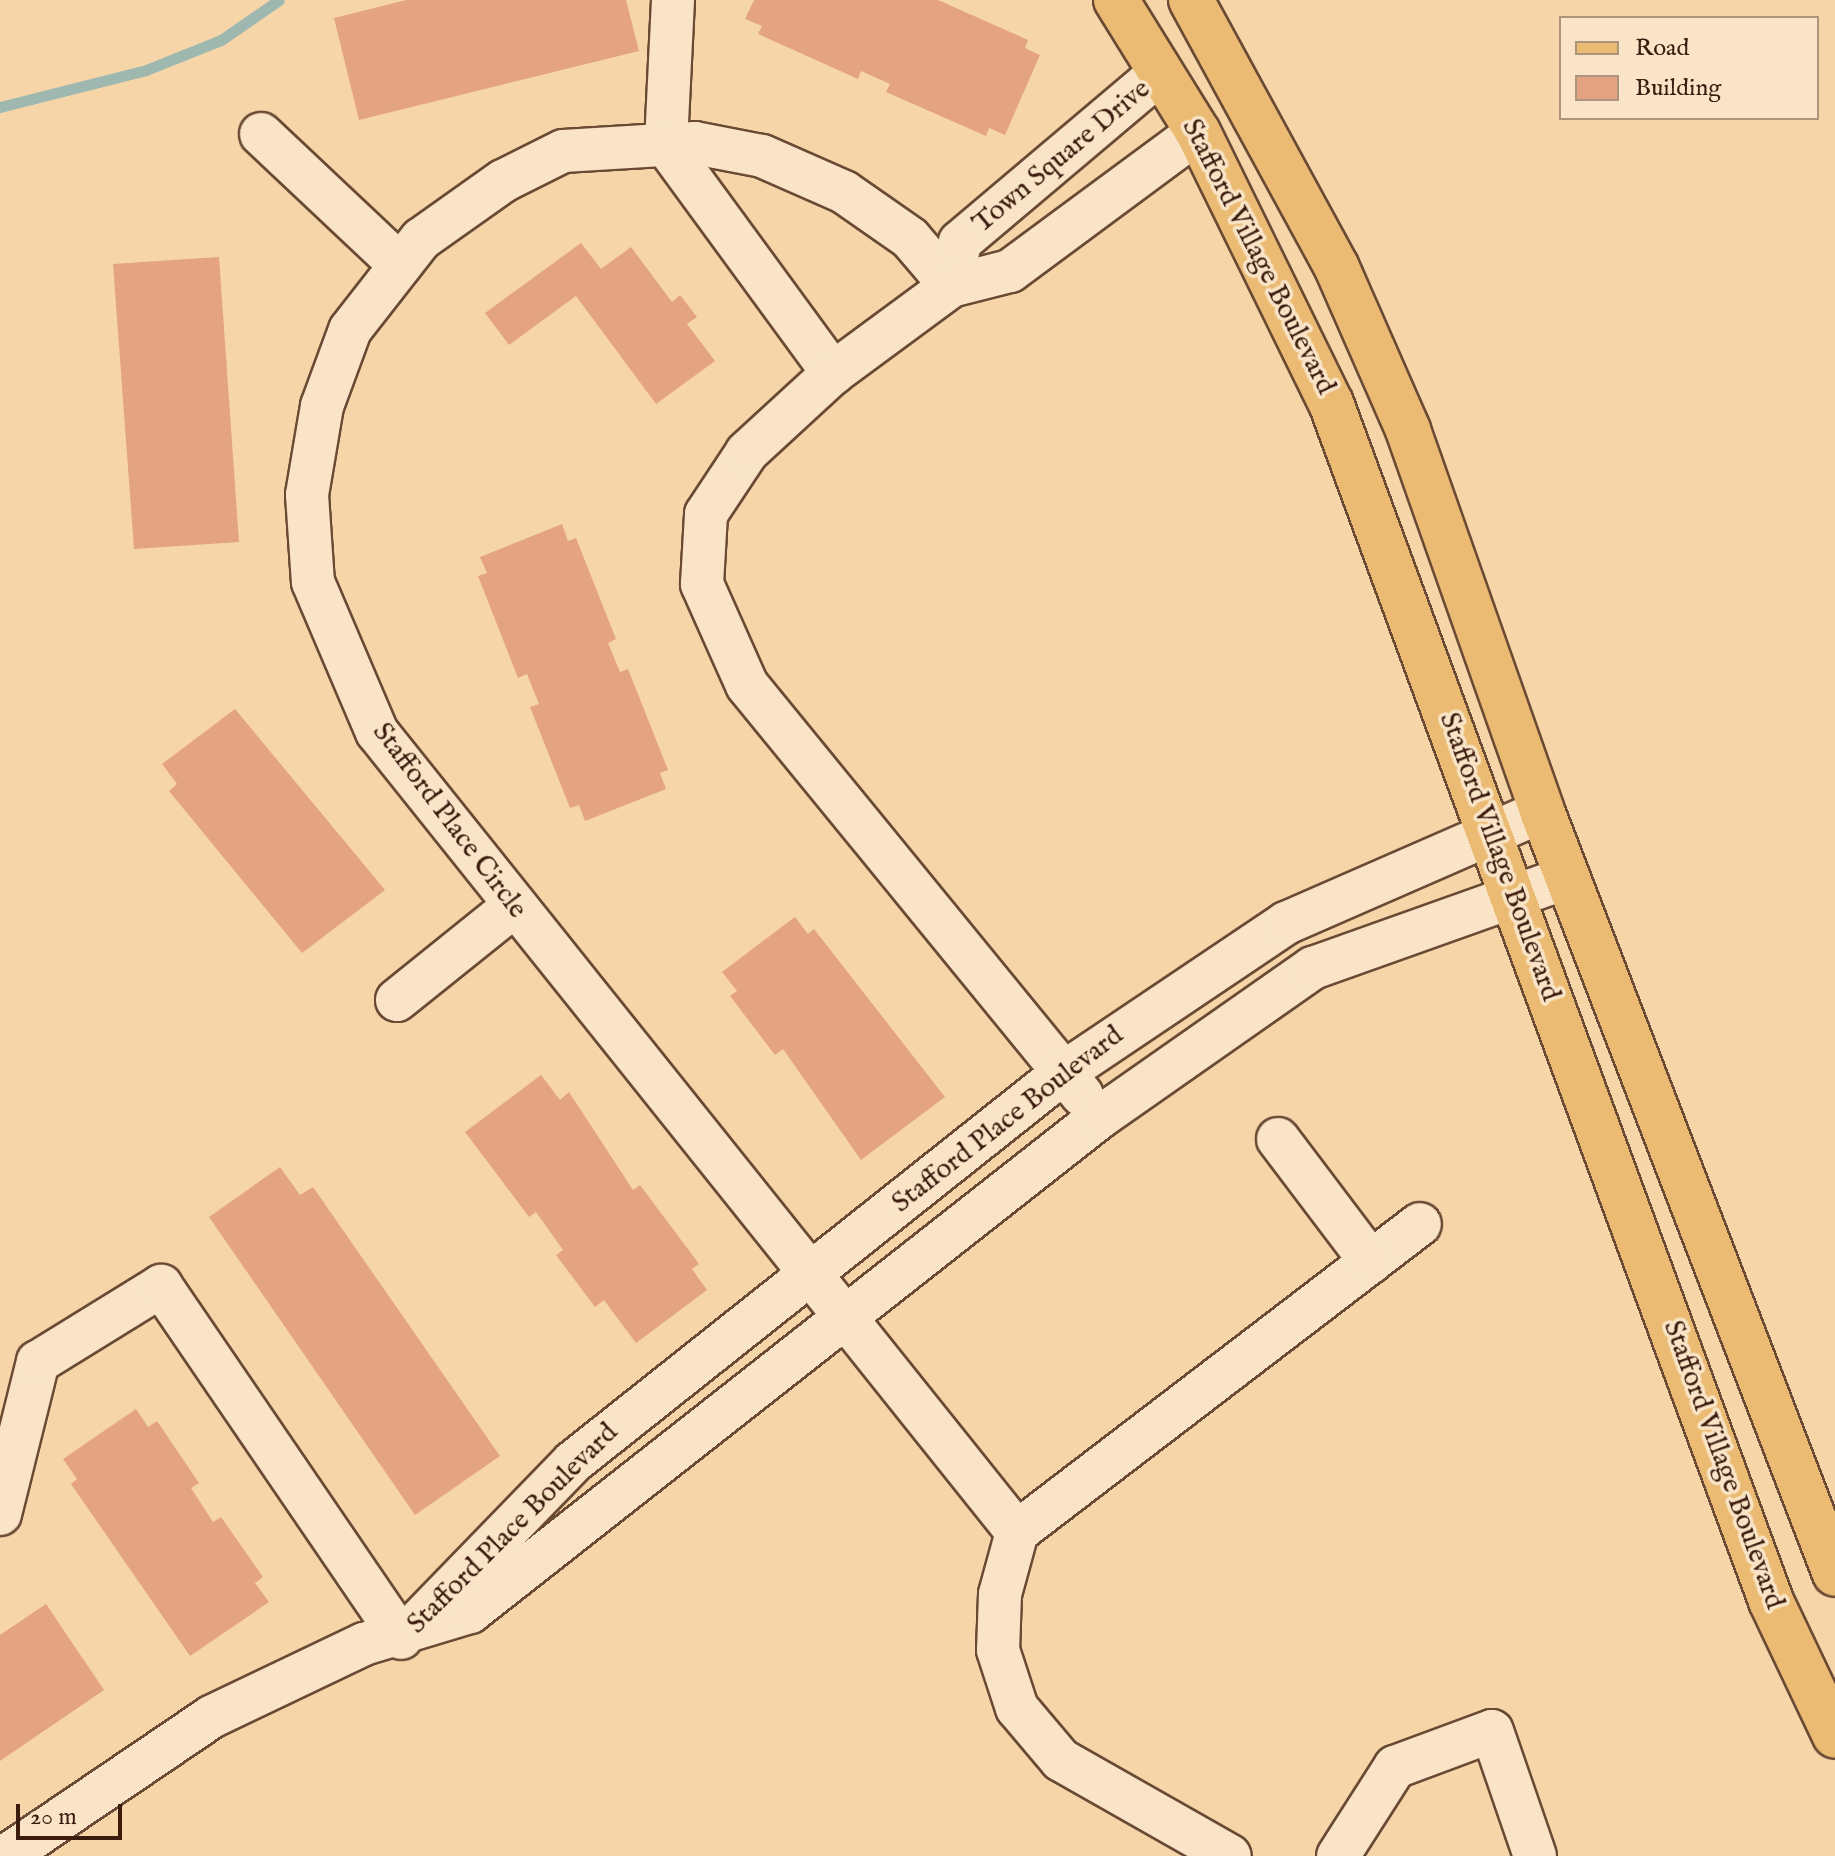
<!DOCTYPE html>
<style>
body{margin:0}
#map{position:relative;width:1835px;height:1856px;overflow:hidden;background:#f6d6a9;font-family:"IM FELL English",serif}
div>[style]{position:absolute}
.stream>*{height:11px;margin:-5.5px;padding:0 5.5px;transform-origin:5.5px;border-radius:5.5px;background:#9eb8b0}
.building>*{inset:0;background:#e4a383}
.roads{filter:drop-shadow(2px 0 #6a4a34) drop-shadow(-2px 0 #6a4a34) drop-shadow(0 2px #6a4a34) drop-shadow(0 -2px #6a4a34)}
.minor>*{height:42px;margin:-21px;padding:0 21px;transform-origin:21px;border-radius:21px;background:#f9e4c7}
.major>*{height:44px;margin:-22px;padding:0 22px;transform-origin:22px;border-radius:22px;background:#ebbb74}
span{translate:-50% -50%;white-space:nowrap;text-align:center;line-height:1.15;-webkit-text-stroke:7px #f9e4c7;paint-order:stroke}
.street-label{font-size:28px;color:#3b1b0d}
.legend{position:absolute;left:1559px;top:16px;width:260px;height:104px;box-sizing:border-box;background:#f9e4c7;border:2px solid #ad947d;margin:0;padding:10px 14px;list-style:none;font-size:24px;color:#3b1b0d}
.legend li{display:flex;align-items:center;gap:16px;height:40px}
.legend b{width:40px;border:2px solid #ad947d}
.scale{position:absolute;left:16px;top:1804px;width:106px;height:36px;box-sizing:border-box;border:4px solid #3b1b0d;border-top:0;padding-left:10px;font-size:24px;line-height:28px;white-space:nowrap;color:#3b1b0d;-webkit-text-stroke:6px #f9e4c7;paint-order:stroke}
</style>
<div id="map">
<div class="stream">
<div style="left:0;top:107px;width:151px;rotate:-14.2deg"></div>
<div style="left:146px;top:70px;width:81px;rotate:-21.8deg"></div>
<div style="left:221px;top:40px;width:70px;rotate:-34.6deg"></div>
</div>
<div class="building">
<div style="clip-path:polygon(406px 0,626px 0,639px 51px,359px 120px,334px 18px)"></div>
<div style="clip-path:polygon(754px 0,938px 0,1028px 40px,1025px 48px,1040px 55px,1005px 135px,989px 128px,986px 136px,886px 92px,890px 84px,861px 71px,858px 79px,758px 34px,762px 26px,745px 19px)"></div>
<div style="clip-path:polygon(581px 243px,601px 269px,631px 247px,672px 302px,680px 295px,697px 317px,687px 324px,715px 361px,656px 404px,576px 296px,509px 345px,485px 313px)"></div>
<div style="clip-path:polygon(219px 257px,239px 542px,134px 549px,113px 264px)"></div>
<div style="clip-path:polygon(562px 524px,568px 541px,576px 538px,616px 639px,608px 643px,620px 672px,628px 669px,668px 770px,660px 773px,666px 789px,585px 821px,579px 805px,570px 808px,530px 707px,539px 704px,527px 674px,518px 678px,478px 576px,487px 573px,480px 557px)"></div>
<div style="clip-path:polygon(235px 709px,385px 890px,302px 953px,169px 791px,177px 784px,162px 764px)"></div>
<div style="clip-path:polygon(795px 917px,808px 934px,814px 929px,945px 1097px,861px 1160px,783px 1049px,775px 1055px,730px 996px,737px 991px,722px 972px)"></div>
<div style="clip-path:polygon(541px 1075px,560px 1100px,569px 1092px,633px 1190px,640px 1185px,699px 1264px,692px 1269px,707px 1290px,636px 1343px,604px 1300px,595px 1307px,556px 1255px,563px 1250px,536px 1212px,529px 1217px,465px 1132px)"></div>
<div style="clip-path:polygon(280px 1167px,300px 1195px,313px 1187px,500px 1456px,415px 1515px,209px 1217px)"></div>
<div style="clip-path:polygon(136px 1409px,148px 1427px,157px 1421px,199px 1483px,191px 1488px,213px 1522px,221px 1517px,263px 1577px,255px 1583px,269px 1602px,190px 1656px,71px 1484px,77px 1479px,63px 1459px)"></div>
<div style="clip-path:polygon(46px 1604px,104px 1690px,0 1761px,0 1635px)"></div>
</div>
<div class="roads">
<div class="minor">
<div style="left:673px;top:0;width:145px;rotate:92.8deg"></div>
<div style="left:666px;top:145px;width:283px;rotate:53.8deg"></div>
<div style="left:261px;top:134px;width:191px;rotate:43.3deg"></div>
<div style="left:951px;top:286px;width:63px;rotate:-130.5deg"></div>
<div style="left:910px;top:238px;width:80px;rotate:-145.1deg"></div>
<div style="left:844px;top:192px;width:90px;rotate:-156.3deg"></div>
<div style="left:762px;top:156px;width:68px;rotate:-169deg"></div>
<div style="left:695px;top:143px;width:132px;rotate:176.5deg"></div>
<div style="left:563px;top:151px;width:67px;rotate:153.4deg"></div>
<div style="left:503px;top:181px;width:100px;rotate:144.7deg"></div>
<div style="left:421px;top:239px;width:115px;rotate:128deg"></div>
<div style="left:350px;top:330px;width:81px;rotate:110.2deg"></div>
<div style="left:322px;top:406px;width:90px;rotate:99.6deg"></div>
<div style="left:307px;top:495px;width:87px;rotate:86.1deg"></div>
<div style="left:313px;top:582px;width:163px;rotate:66.9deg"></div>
<div style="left:377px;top:732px;width:1024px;rotate:51.34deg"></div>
<div style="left:1017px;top:1532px;width:507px;rotate:-37.39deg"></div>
<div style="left:951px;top:286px;width:45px;rotate:-78.4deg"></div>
<div style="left:960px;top:242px;width:262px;rotate:-40.2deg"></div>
<div style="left:397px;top:1000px;width:150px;rotate:-38.8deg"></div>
<div style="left:1082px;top:1095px;width:529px;rotate:-129.25deg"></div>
<div style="left:747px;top:685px;width:111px;rotate:-114deg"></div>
<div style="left:702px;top:584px;width:70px;rotate:-86.7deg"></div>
<div style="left:706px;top:514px;width:74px;rotate:-56.5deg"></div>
<div style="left:747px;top:452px;width:117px;rotate:-42.6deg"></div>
<div style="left:833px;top:373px;width:147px;rotate:-36.4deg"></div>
<div style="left:951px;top:286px;width:61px;rotate:-14.3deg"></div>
<div style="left:1010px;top:271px;width:234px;rotate:-36.5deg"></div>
<div style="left:1278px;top:1139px;width:154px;rotate:52.9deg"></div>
<div style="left:0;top:1514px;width:157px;rotate:-76deg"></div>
<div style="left:38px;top:1362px;width:145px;rotate:-31.7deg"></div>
<div style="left:161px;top:1286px;width:426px;rotate:55.7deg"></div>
<div style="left:1017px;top:1532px;width:64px;rotate:105.3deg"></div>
<div style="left:1000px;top:1594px;width:56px;rotate:92deg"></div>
<div style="left:998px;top:1650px;width:61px;rotate:71.9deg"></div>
<div style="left:1017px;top:1708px;width:68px;rotate:49.8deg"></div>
<div style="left:1061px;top:1760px;width:194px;rotate:29.6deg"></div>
<div style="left:417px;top:1623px;width:224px;rotate:-45.9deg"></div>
<div style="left:573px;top:1462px;width:626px;rotate:-38.45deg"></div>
<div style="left:1063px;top:1073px;width:269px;rotate:-33.9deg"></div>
<div style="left:1286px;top:923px;width:279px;rotate:-23.6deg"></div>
<div style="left:6px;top:1856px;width:248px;rotate:-34.1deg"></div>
<div style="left:211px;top:1717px;width:170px;rotate:-25.5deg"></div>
<div style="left:364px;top:1644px;width:111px;rotate:-16.8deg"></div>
<div style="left:470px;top:1612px;width:801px;rotate:-38.16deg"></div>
<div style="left:1100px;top:1117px;width:260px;rotate:-35deg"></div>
<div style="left:1313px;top:968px;width:271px;rotate:-19.6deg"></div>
<div style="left:1338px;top:1856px;width:106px;rotate:-57.4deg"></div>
<div style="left:1395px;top:1767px;width:103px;rotate:-20.4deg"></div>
<div style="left:1492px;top:1731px;width:132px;rotate:71deg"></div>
</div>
<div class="major">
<div style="left:1116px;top:0;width:155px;rotate:58.2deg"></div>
<div style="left:1198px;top:132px;width:302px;rotate:63.9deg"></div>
<div style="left:1331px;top:403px;width:1276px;rotate:69.83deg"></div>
<div style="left:1771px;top:1601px;width:149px;rotate:64.6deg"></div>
<div style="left:1191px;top:0;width:305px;rotate:61.4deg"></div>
<div style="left:1337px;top:268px;width:177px;rotate:66.3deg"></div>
<div style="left:1408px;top:430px;width:404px;rotate:70.6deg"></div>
<div style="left:1542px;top:811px;width:817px;rotate:68.99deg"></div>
</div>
</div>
<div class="street-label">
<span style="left:1062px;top:157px;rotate:-40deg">Town Square Drive</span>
<span style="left:1258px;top:257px;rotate:63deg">Stafford Village Boulevard</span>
<span style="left:449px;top:821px;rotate:53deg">Stafford Place Circle</span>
<span style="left:1499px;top:857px;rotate:70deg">Stafford Village Boulevard</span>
<span style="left:1008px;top:1120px;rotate:-38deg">Stafford Place Boulevard</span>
<span style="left:1723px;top:1465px;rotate:70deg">Stafford Village Boulevard</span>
<span style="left:513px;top:1529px;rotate:-45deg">Stafford Place Boulevard</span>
</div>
<ul class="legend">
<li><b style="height:10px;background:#ebbb74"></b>Road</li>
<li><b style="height:22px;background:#e4a383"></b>Building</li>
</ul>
<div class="scale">20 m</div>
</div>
